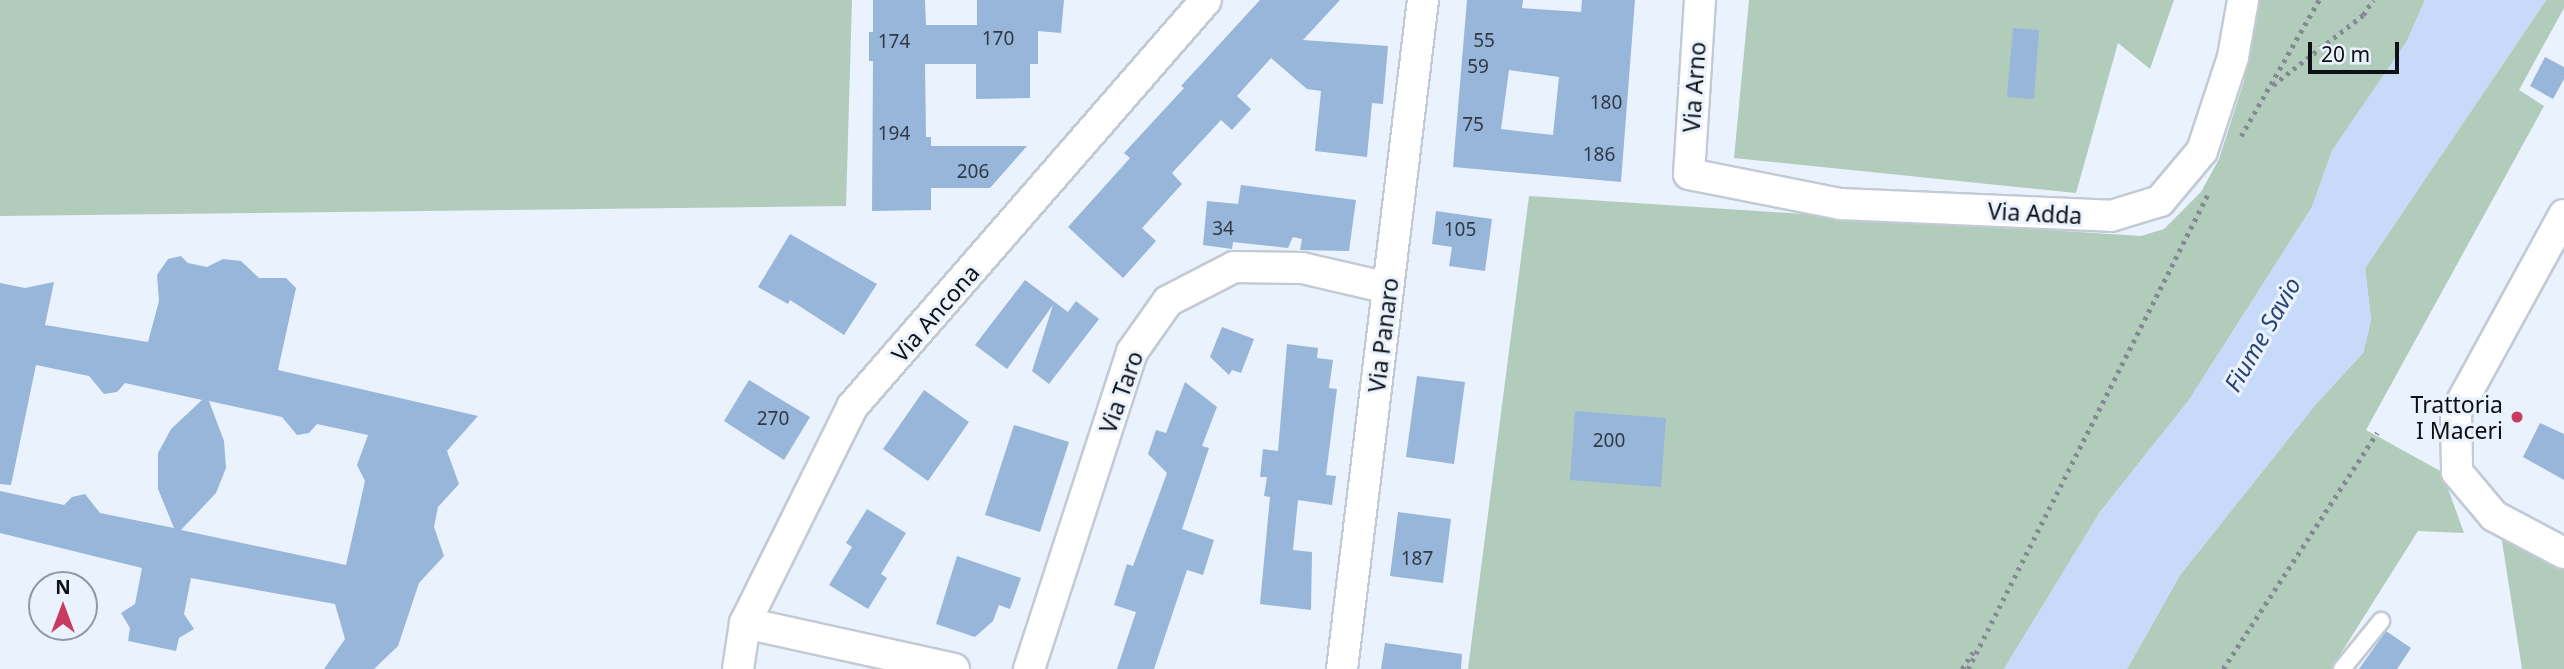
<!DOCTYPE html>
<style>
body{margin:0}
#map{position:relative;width:2564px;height:669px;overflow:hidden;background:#eaf2fd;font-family:"Noto Sans",sans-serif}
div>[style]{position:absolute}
.green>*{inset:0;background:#b1ccbb}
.water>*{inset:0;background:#c7daf9}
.building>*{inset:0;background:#98b6d9}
.path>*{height:4.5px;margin-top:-2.25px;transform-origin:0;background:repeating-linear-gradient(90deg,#848a92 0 3.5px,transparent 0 8.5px)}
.roads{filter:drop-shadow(2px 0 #c2cad4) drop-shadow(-2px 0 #c2cad4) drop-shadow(0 2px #c2cad4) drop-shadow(0 -2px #c2cad4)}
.service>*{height:16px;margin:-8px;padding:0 8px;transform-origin:8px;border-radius:8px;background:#fff}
.minor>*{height:30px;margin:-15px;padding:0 15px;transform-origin:15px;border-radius:15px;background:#fff}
.dots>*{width:19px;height:19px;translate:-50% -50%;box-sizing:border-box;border:4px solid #eaf2fd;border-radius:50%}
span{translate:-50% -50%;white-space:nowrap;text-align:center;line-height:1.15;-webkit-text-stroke:6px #eaf2fd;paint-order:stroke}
.number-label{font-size:19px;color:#303a46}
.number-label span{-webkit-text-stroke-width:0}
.street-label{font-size:23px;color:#0e1115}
.poi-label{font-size:23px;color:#0e1115}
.right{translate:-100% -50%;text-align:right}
.water-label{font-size:24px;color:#294576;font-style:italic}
.north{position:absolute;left:28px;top:571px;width:70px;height:70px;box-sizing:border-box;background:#eaf2fd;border:2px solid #9298a0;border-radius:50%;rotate:0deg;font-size:19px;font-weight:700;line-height:28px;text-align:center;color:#0e1115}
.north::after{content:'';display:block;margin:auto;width:24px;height:32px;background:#ca3b60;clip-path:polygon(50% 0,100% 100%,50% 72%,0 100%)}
.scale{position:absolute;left:2308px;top:42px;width:91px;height:32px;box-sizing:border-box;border:4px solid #0e1115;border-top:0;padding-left:9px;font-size:21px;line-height:24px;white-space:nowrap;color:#0e1115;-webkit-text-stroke:5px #eaf2fd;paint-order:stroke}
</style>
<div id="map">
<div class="green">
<div style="clip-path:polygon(0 0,852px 0,846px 206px,0 216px)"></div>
<div style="clip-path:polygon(1749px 0,2174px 0,2150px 69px,2118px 43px,2076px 193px,1734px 158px)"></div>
<div style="clip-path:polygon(2259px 0,2425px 0,2407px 41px,2332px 151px,2312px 207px,2189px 400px,2100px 512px,2004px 669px,1468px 669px,1529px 196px,2141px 236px,2164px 229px,2201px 192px,2219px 159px,2244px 81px)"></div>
<div style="clip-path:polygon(2546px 0,2564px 0,2564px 8px,2519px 90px,2544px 106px,2366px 430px,2442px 472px,2464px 533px,2418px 531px,2331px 669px,2127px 669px,2180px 575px,2316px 404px,2363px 353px,2371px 320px,2365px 268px)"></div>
<div style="clip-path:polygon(2501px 535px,2564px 565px,2564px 669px,2522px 669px)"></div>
</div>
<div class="water">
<div style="clip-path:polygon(2425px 0,2546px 0,2365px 268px,2371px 320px,2363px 353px,2316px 404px,2180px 575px,2127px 669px,2004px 669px,2100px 512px,2189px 400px,2312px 207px,2332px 151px,2407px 41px)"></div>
</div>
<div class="building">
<div style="clip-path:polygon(873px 0,925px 0,926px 25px,977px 25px,977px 0,1064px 0,1061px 33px,1038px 31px,1038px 64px,1030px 64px,1030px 98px,976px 99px,976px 64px,925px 64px,926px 137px,931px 137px,931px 146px,1027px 146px,990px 188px,931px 188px,931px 210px,872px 211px,873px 61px,869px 61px,869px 32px,873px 32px)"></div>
<div style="clip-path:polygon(1260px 0,1340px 0,1303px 40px,1388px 46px,1383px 104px,1372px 103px,1367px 157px,1315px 151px,1321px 91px,1307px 89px,1271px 58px,1237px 96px,1251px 109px,1232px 130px,1221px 120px,1172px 173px,1182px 184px,1142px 228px,1156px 241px,1123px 278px,1068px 227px,1130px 158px,1124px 153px,1184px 88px,1181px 86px)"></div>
<div style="clip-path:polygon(evenodd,1467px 0,1523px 0,1522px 8px,1581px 12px,1582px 0,1635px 0,1621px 182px,1453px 167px,1467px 0,1509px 70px,1559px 77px,1553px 135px,1501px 129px,1509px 70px)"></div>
<div style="clip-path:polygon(2013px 28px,2039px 30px,2034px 99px,2007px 97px)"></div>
<div style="clip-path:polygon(2545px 57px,2564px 67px,2564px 79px,2553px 99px,2530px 86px)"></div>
<div style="clip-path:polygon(1241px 185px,1356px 200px,1349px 251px,1300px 250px,1302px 239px,1293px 237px,1288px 248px,1233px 242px,1232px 249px,1203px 245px,1207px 201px,1238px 204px)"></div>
<div style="clip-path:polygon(1436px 211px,1492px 219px,1485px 271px,1449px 266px,1452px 247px,1432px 244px)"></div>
<div style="clip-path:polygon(790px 234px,877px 284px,844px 335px,790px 300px,788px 304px,758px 287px)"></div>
<div style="clip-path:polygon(evenodd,181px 256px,188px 263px,207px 267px,223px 259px,241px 261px,259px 278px,286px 278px,296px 288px,278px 370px,478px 416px,447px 451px,459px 484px,438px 507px,434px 527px,444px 556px,419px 583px,398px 646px,374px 669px,324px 669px,345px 639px,335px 604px,191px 578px,184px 614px,194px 629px,179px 638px,176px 651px,128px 641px,130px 628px,121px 613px,135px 604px,142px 568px,0 533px,0 491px,64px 505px,72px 497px,85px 494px,100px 513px,174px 528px,158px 489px,158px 453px,171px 429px,202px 400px,125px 383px,117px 392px,104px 394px,89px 376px,36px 365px,11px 485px,0 484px,0 283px,25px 288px,54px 282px,45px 325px,148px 342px,159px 301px,157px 275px,168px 259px,181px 256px,209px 401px,282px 417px,297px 435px,309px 433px,317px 424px,368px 435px,357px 465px,365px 481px,346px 565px,181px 530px,216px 493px,226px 468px,224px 441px,209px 401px)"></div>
<div style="clip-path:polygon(1025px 280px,1068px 312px,1076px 301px,1099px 319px,1049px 384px,1032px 371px,1053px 305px,1007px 369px,975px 345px)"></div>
<div style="clip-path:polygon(1222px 327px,1254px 339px,1241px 373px,1232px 370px,1229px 375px,1210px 357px)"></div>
<div style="clip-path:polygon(1287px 344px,1318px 348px,1317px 358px,1333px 360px,1329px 388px,1337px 389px,1326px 475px,1336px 476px,1332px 505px,1298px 500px,1293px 550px,1312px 552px,1311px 610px,1260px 604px,1270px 497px,1264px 496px,1267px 477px,1260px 477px,1263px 449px,1278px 451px)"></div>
<div style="clip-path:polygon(1417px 376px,1465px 382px,1454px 464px,1406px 457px)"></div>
<div style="clip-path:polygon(749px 380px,810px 417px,784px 460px,724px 421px)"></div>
<div style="clip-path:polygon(1185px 382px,1217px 407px,1202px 446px,1209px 448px,1182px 529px,1214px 540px,1203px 575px,1187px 570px,1154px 669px,1117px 669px,1136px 612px,1114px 605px,1127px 564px,1133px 566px,1167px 473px,1148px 454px,1156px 430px,1166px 433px)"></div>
<div style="clip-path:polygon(924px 390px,969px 422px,928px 481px,883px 449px)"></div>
<div style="clip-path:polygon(1575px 411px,1666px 418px,1661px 487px,1570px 480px)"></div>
<div style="clip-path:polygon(2540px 423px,2564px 434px,2564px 480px,2523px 457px)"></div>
<div style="clip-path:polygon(1014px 425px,1069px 442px,1040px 532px,985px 515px)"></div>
<div style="clip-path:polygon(867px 509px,906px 533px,881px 574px,887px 578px,868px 609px,829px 585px,852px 547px,846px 543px)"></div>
<div style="clip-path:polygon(1398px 512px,1451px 519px,1443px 583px,1390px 576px)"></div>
<div style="clip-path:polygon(957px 556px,1021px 578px,1010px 609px,999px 605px,993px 621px,975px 637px,936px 624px)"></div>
<div style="clip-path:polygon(2386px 631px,2411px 648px,2397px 669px,2359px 669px)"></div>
<div style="clip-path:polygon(1385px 643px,1462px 654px,1461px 669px,1381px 669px)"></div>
</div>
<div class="path">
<div style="left:2273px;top:85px;width:114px;rotate:-37.9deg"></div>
<div style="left:2363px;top:15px;width:18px;rotate:-56deg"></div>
<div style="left:2241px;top:136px;width:157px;rotate:-60.2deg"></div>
<div style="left:1962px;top:669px;width:20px;rotate:-57deg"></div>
<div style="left:1968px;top:669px;width:534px;rotate:-63.2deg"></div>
<div style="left:2223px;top:669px;width:282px;rotate:-56.9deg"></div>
</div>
<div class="roads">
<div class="service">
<div style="left:2342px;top:669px;width:62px;rotate:-50.9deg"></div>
</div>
<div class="minor">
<div style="left:1700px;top:0;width:174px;rotate:93.6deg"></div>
<div style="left:1689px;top:174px;width:155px;rotate:11.2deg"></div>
<div style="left:1841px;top:204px;width:270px;rotate:2.5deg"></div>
<div style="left:2111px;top:216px;width:51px;rotate:-17deg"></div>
<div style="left:2160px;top:201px;width:65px;rotate:-50deg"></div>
<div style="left:2202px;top:151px;width:99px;rotate:-71.7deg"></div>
<div style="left:2233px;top:57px;width:58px;rotate:-80deg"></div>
<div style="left:2564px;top:215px;width:225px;rotate:118.7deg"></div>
<div style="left:2456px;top:412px;width:60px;rotate:89deg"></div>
<div style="left:2457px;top:472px;width:57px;rotate:49.9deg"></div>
<div style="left:2494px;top:516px;width:79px;rotate:27.9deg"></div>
<div style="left:745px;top:623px;width:214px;rotate:12.4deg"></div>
<div style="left:738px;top:669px;width:47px;rotate:-81.3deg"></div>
<div style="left:745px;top:623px;width:241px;rotate:-63.6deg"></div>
<div style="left:852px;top:407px;width:539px;rotate:-48.98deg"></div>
<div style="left:1029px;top:669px;width:333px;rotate:-72deg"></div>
<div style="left:1132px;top:352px;width:62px;rotate:-54.8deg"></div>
<div style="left:1168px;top:301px;width:74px;rotate:-27.3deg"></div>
<div style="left:1234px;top:267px;width:68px;rotate:0.8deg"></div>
<div style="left:1302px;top:268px;width:88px;rotate:13.1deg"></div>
<div style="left:1342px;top:669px;width:674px;rotate:-83.1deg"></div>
</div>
</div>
<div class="dots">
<div style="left:2517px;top:417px;background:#ca3b60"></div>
</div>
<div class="number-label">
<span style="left:998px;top:39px">170</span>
<span style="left:1484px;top:41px">55</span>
<span style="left:894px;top:42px">174</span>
<span style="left:1478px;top:67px">59</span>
<span style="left:1606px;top:103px">180</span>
<span style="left:1473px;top:125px">75</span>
<span style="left:894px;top:134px">194</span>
<span style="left:1599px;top:155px">186</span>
<span style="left:973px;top:172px">206</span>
<span style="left:1223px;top:229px">34</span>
<span style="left:1460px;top:230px">105</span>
<span style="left:773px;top:419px">270</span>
<span style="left:1609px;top:441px">200</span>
<span style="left:1417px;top:559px">187</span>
</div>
<div class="street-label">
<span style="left:1694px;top:87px;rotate:-86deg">Via Arno</span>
<span style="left:2035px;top:213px;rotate:3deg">Via Adda</span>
<span style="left:935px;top:313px;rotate:-49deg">Via Ancona</span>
<span style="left:1383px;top:335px;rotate:-83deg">Via Panaro</span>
<span style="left:1121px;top:392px;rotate:-70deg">Via Taro</span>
</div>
<div class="poi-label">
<span class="right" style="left:2503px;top:417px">Trattoria<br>I Maceri</span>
</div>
<div class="water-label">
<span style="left:2262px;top:334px;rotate:-60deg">Fiume Savio</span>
</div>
<div class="north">N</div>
<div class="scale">20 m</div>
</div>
